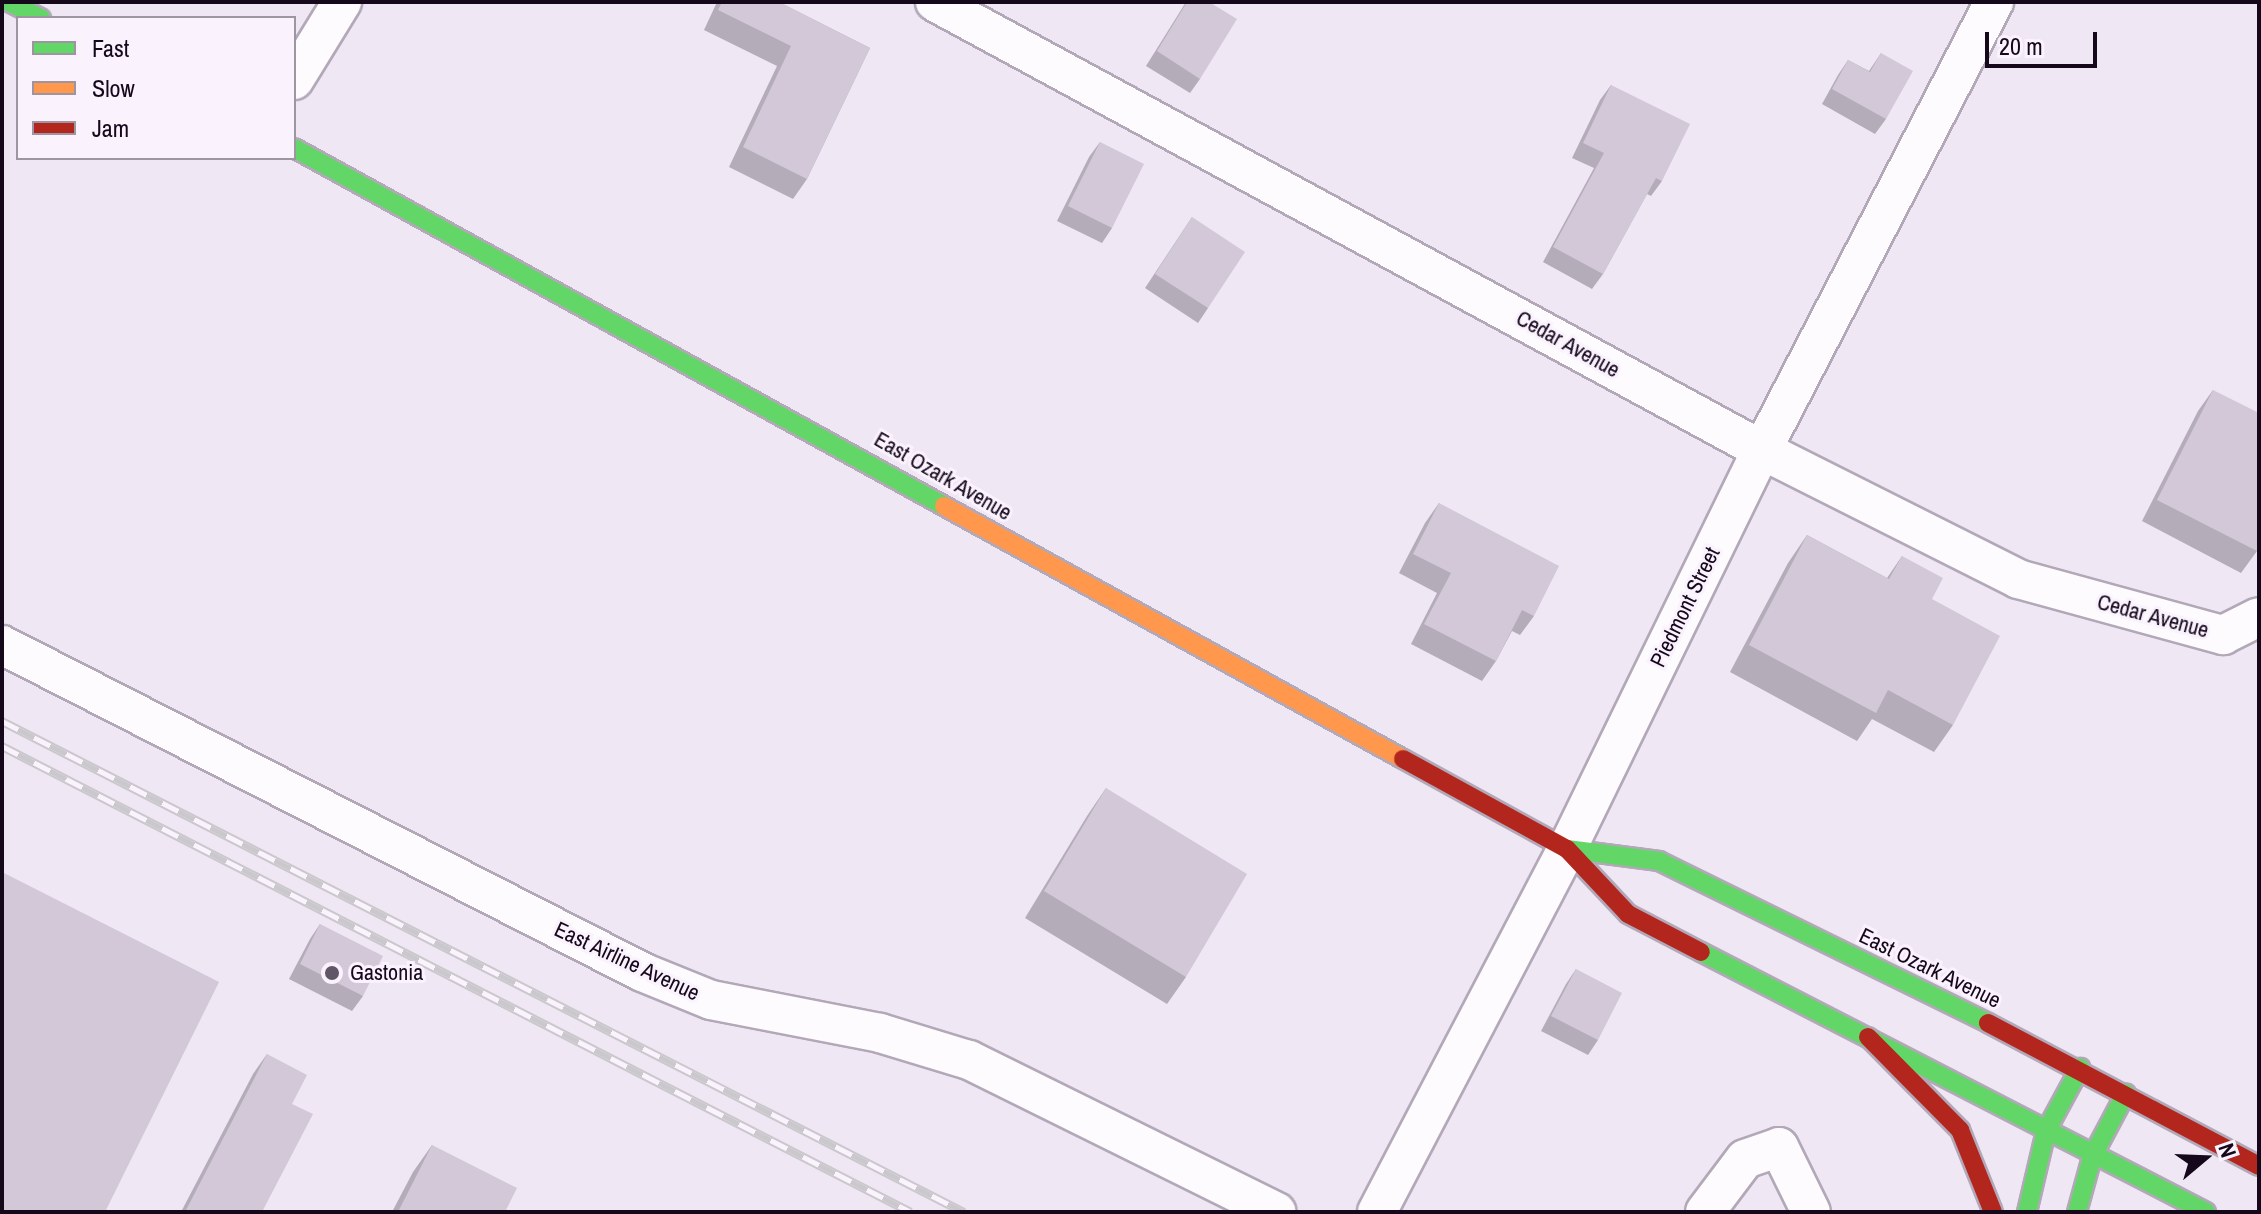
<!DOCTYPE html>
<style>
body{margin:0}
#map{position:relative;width:2261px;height:1214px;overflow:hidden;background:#efe7f4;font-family:"Archivo Narrow",sans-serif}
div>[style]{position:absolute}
.roads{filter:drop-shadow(2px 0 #b2a8b8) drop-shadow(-2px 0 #b2a8b8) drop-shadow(0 2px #b2a8b8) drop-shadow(0 -2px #b2a8b8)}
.street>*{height:38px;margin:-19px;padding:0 19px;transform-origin:19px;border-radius:19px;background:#fdfbfd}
.fast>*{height:18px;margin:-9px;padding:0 9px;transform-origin:9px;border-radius:9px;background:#63d668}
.slow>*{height:18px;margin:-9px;padding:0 9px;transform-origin:9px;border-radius:9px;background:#ff974d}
.jam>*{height:18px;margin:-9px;padding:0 9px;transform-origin:9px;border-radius:9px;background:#b3261e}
.rail>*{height:9px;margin-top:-4.5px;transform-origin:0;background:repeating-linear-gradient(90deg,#faf3fe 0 18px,#cac8cc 0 36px);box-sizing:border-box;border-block:2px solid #cac8cc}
.wall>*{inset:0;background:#b5acba}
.building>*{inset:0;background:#d2c8d8}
.dots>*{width:22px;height:22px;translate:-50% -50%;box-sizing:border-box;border:4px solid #faf3fe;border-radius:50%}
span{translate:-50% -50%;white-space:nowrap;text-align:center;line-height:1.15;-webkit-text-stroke:6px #faf3fe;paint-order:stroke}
.street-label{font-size:22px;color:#15081b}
.poi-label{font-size:22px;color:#15081b}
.left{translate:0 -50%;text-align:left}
.frame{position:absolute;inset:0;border:4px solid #15081b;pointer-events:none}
.legend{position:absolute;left:16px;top:16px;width:280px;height:144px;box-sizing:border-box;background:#faf3fe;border:2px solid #9e95a3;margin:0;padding:10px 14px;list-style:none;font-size:24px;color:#15081b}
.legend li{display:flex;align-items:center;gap:16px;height:40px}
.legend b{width:40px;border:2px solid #9e95a3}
.north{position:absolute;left:2165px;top:1118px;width:80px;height:80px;-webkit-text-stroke:6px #faf3fe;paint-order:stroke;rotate:71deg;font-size:22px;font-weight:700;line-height:32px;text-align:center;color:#15081b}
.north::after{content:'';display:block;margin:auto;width:28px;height:36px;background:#15081b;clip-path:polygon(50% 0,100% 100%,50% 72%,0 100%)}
.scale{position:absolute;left:1985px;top:32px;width:112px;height:36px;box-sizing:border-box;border:4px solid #15081b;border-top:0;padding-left:10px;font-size:24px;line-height:28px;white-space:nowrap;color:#15081b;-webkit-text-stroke:6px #faf3fe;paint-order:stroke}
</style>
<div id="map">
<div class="roads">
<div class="street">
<div style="left:935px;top:2px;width:941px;rotate:28.45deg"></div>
<div style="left:1762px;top:450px;width:287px;rotate:26.7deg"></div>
<div style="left:2018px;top:579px;width:213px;rotate:15.3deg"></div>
<div style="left:2223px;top:635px;width:40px;rotate:-26.6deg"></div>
<div style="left:294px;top:80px;width:92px;rotate:-58.4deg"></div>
<div style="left:2px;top:645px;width:719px;rotate:27.06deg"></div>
<div style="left:642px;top:972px;width:74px;rotate:22.1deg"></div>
<div style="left:711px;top:1000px;width:172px;rotate:11deg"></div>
<div style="left:880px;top:1033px;width:93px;rotate:16.9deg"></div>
<div style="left:969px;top:1060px;width:343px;rotate:26.3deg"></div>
<div style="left:1377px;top:1212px;width:410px;rotate:-62.4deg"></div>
<div style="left:1567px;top:849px;width:444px;rotate:-64deg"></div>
<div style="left:1762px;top:450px;width:505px;rotate:-62.62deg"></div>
<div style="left:1705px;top:1212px;width:66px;rotate:-53deg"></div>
<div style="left:1745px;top:1159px;width:36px;rotate:-19deg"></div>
<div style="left:1779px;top:1147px;width:72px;rotate:63.8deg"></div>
</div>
<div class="fast">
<div style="left:9px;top:2px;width:36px;rotate:27deg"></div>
<div style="left:294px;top:148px;width:742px;rotate:28.84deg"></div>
<div style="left:1567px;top:849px;width:93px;rotate:7.4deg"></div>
<div style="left:1659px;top:861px;width:367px;rotate:26.2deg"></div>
<div style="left:1701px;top:952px;width:568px;rotate:27.24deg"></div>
<div style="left:2027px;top:1212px;width:83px;rotate:-76.8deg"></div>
<div style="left:2046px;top:1131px;width:72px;rotate:-61.6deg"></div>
<div style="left:2077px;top:1212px;width:57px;rotate:-74.7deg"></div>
<div style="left:2092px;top:1157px;width:72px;rotate:-62deg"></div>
</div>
<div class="slow">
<div style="left:944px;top:506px;width:524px;rotate:28.86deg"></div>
</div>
<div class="jam">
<div style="left:1403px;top:759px;width:187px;rotate:28.8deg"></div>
<div style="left:1567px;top:849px;width:89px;rotate:46.8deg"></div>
<div style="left:1628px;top:914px;width:82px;rotate:27.5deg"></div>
<div style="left:1988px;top:1023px;width:306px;rotate:27.8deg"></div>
<div style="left:1868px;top:1037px;width:131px;rotate:45.3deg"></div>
<div style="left:1960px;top:1130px;width:88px;rotate:68.1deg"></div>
</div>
</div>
<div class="rail">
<div style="left:2px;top:721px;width:1080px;rotate:27.04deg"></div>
<div style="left:2px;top:746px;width:1021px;rotate:27.14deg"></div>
</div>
<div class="wall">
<div style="clip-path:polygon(717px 2px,779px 2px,870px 48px,807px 179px,793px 199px,729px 167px,777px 66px,704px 30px)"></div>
<div style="clip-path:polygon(1186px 2px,1209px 2px,1200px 79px,1190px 93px,1146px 66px)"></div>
<div style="clip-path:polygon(1881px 53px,1886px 119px,1875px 134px,1822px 104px,1838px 75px,1848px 60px,1869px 71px)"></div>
<div style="clip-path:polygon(1611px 85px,1662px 181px,1651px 196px,1647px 194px,1603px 274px,1592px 289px,1543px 262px,1594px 168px,1572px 158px,1600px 100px)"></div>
<div style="clip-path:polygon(1100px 142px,1112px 228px,1102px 243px,1057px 221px,1089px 157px)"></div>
<div style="clip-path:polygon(1192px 217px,1208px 308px,1198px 323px,1145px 288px)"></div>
<div style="clip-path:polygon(2213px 390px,2257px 551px,2241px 573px,2142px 521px,2198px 411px)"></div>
<div style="clip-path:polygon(1439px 503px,1534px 616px,1520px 635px,1512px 631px,1496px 661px,1482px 681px,1411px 644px,1437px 593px,1399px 573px,1425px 523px)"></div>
<div style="clip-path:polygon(1807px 535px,1887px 578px,1902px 556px,1932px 599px,1953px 725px,1934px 752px,1872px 719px,1857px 741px,1730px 672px,1788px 563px)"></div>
<div style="clip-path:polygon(1106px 788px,1186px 977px,1167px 1004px,1025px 918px,1087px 816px)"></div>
<div style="clip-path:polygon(320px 924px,363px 996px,352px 1011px,289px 979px,310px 939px)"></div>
<div style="clip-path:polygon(1576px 969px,1598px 1040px,1588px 1055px,1541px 1031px,1566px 984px)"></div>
<div style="clip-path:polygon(267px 1054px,292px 1104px,262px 1212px,181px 1212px,253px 1074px)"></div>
<div style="clip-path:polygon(432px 1145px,505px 1212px,392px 1212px,413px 1172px)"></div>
</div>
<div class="building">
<div style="clip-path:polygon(722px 2px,779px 2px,870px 48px,807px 179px,743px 147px,791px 46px,718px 10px)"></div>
<div style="clip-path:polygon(1187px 2px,1209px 2px,1237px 19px,1200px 79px,1157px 51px)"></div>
<div style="clip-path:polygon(1881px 53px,1913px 71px,1886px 119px,1832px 89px,1848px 60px,1870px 72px)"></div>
<div style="clip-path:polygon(1611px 85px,1690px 124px,1662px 181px,1656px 178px,1603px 274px,1553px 247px,1604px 153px,1583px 143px)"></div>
<div style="clip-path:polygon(1100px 142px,1144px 164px,1112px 228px,1068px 206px)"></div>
<div style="clip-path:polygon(1192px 217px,1245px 252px,1208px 308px,1155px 274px)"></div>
<div style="clip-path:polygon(2213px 390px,2259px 413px,2259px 546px,2257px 551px,2157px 500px)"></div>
<div style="clip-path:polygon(1439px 503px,1559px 566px,1534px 616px,1522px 610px,1496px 661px,1424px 624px,1451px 573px,1413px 554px)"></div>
<div style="clip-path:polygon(1807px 535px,1889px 579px,1902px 556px,1943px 578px,1932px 599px,2000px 636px,1953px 725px,1888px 690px,1876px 713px,1749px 645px)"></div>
<div style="clip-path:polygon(1106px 788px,1247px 874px,1186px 977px,1044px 891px)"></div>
<div style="clip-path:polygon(2px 872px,219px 982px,105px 1212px,2px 1212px)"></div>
<div style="clip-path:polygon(320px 924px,383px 956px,363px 996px,300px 964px)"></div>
<div style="clip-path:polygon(1576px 969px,1622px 993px,1598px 1040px,1551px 1016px)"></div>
<div style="clip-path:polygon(267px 1054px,307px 1075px,292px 1104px,313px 1114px,262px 1212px,185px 1212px)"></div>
<div style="clip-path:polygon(432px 1145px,517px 1188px,505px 1212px,398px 1212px)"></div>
</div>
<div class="dots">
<div style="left:332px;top:973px;background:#615667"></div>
</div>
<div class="street-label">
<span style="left:1568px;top:344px;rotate:29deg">Cedar Avenue</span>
<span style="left:943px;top:476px;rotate:30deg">East Ozark Avenue</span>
<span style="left:1685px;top:607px;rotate:-64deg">Piedmont Street</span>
<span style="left:2153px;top:616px;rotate:15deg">Cedar Avenue</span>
<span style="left:627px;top:961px;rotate:25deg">East Airline Avenue</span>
<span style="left:1930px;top:968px;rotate:26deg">East Ozark Avenue</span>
</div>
<div class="poi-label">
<span class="left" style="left:350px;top:973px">Gastonia</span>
</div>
<div class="frame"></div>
<ul class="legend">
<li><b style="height:10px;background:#63d668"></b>Fast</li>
<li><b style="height:10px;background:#ff974d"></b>Slow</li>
<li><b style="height:10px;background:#b3261e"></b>Jam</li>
</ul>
<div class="north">N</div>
<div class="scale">20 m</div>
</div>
